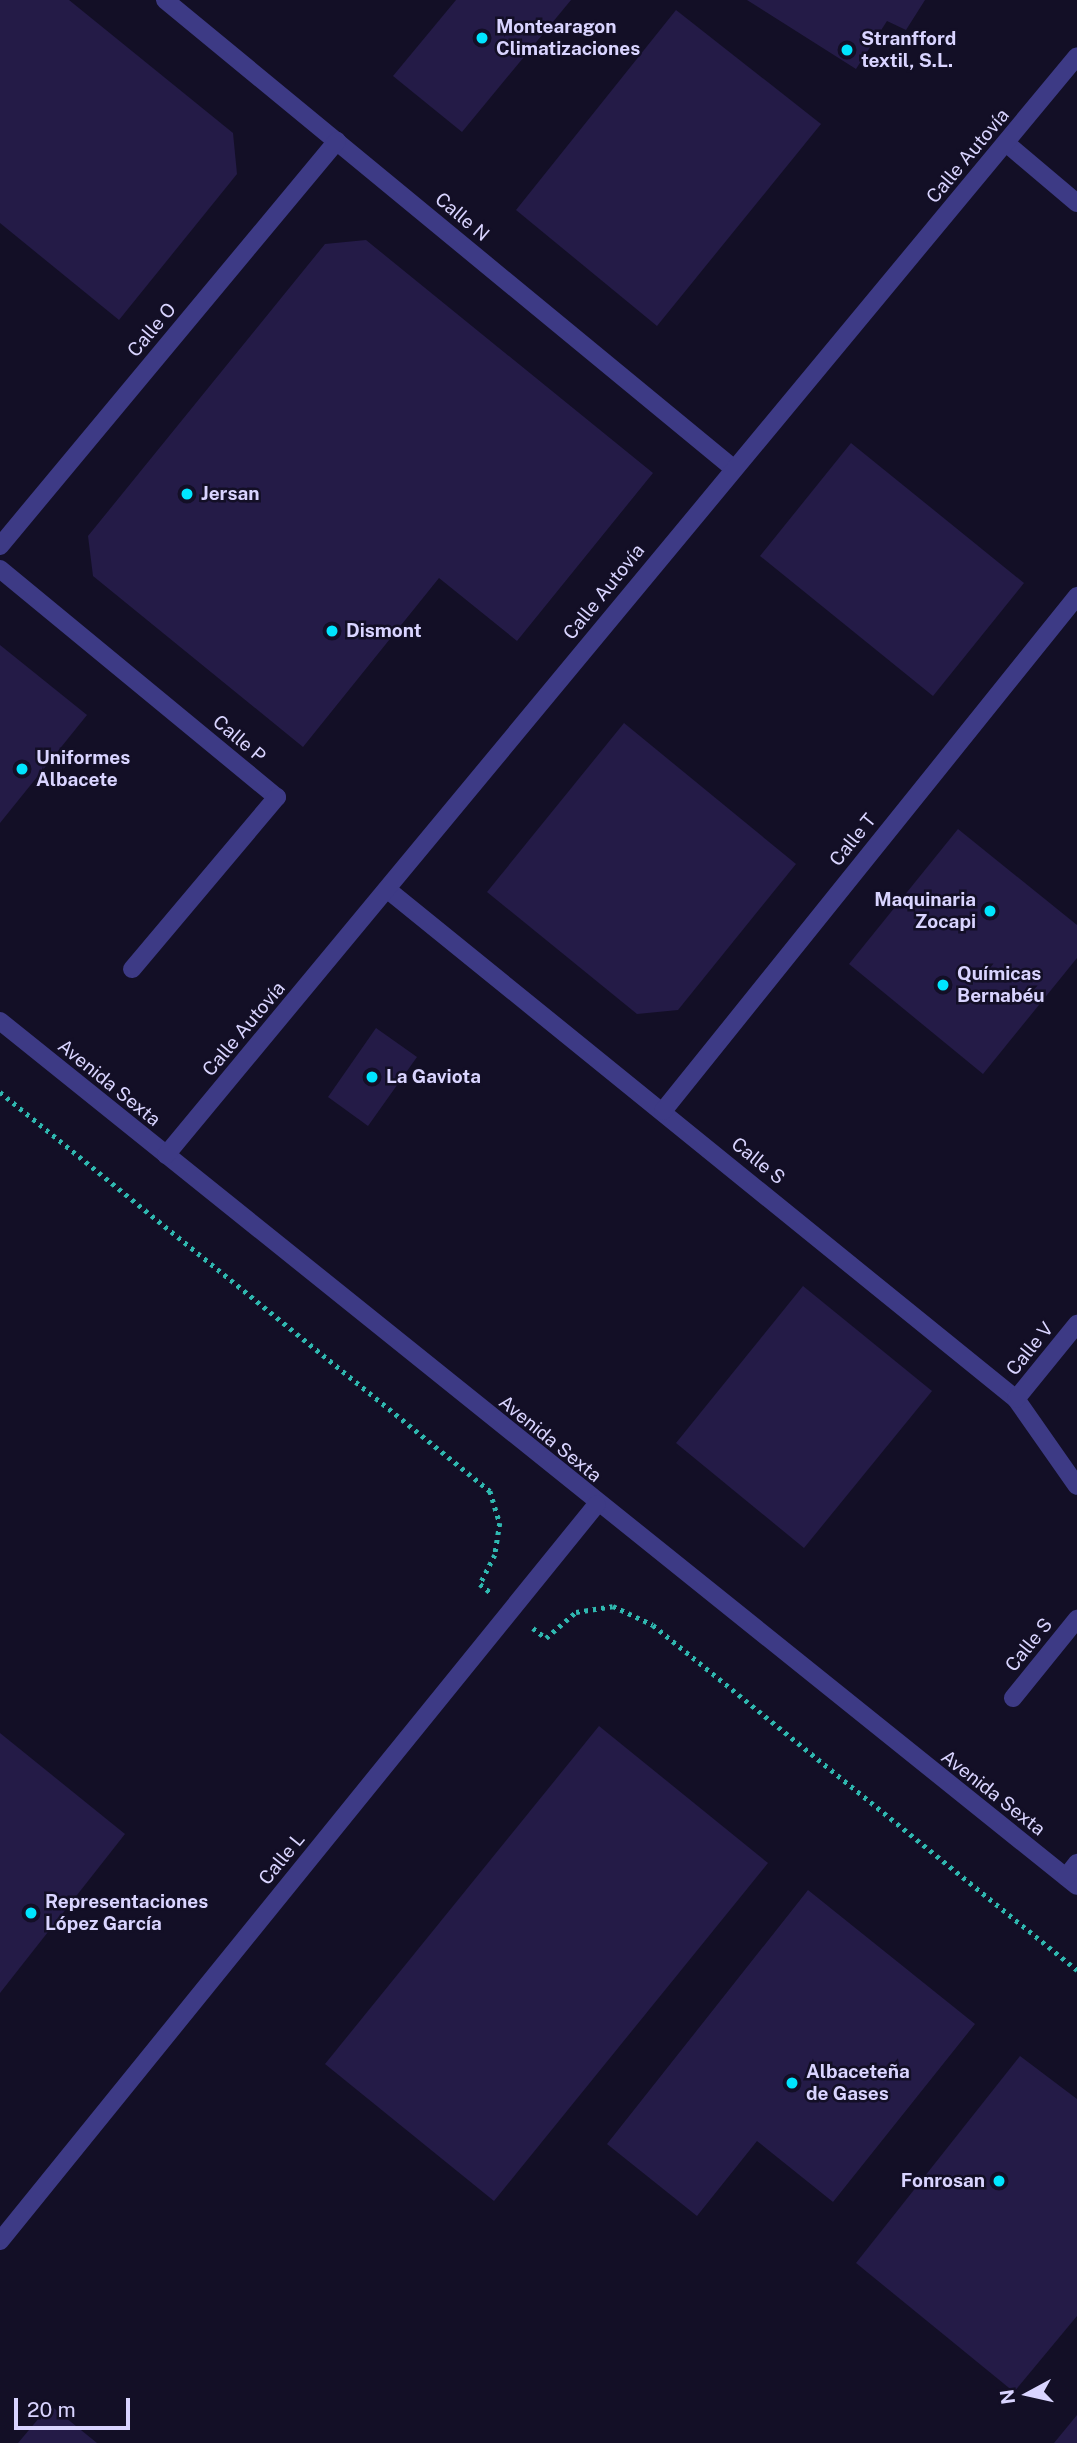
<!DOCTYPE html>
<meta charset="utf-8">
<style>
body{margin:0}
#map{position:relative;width:1077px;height:2443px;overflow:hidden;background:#130f26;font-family:"Public Sans",sans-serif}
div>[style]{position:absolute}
.building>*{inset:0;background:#241b47}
.path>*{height:4.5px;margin-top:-2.25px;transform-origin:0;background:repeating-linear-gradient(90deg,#2fb8b0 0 3.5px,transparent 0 8.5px)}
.service>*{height:18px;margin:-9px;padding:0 9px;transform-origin:9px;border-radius:9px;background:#3d3a85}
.minor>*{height:18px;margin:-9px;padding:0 9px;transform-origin:9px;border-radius:9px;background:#3d3a85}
.dots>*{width:19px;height:19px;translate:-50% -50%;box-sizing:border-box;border:4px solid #130f26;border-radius:50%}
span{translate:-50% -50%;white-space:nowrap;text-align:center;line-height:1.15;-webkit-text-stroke:5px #130f26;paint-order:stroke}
.poi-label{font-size:19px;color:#d9d4ff;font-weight:700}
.left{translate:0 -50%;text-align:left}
.right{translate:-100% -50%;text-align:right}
.street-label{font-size:19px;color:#d9d4ff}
.north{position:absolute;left:993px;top:2359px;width:70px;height:70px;-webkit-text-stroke:5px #130f26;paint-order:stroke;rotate:262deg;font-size:19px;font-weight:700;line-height:28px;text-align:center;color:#d9d4ff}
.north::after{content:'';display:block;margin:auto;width:24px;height:32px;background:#d9d4ff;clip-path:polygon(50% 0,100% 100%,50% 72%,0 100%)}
.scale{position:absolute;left:14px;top:2398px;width:116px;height:32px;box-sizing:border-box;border:4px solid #d9d4ff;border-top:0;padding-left:9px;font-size:21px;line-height:24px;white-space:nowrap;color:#d9d4ff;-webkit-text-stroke:5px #130f26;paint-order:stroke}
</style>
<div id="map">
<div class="building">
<div style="clip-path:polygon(0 0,69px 0,233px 133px,237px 174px,119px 320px,0 223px)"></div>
<div style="clip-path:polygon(456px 0,571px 0,462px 132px,393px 76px)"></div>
<div style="clip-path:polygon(747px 0,925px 0,906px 30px,887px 21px,856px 69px)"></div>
<div style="clip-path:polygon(676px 10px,821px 124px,657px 326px,516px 210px)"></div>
<div style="clip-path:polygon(366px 240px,653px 473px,517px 641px,439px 578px,303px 747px,93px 576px,88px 536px,325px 244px)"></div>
<div style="clip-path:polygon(851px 443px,1024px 583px,933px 696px,760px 556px)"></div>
<div style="clip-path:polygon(0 645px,87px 715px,0 823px)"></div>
<div style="clip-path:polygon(624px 723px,796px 864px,678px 1010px,637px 1014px,487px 892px)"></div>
<div style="clip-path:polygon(958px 829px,1077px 925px,1077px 958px,983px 1074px,849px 964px)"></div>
<div style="clip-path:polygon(376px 1028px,417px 1057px,368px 1126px,328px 1097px)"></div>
<div style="clip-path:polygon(803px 1286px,932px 1391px,804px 1548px,676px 1443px)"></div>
<div style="clip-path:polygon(599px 1726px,768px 1863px,494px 2201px,325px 2064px)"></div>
<div style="clip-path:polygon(0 1733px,125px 1834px,0 1993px)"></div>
<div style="clip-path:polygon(808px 1890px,975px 2024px,833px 2202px,757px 2141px,697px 2216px,607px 2144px)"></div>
<div style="clip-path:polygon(1020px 2056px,1077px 2099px,1077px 2316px,1014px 2392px,856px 2263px)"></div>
<div style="clip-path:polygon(50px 2405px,97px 2443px,18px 2443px)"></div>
<div style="clip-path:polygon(1077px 2415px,1077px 2443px,1054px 2443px)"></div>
</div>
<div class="path">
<div style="left:0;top:1092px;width:632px;rotate:39.16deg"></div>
<div style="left:490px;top:1491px;width:34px;rotate:73deg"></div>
<div style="left:500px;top:1523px;width:32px;rotate:99deg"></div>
<div style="left:495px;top:1555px;width:33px;rotate:117deg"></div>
<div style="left:480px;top:1584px;width:14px;rotate:39deg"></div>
<div style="left:533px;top:1628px;width:16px;rotate:38deg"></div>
<div style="left:546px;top:1638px;width:40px;rotate:-41deg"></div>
<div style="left:576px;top:1612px;width:37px;rotate:-9deg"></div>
<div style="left:613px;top:1606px;width:44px;rotate:25.4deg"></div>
<div style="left:653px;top:1625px;width:547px;rotate:39.13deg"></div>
</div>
<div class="service">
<div style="left:165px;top:0;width:736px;rotate:39.49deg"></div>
<div style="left:0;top:546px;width:527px;rotate:-50.24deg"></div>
<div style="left:0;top:569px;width:359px;rotate:39.5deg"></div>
<div style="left:277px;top:797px;width:225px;rotate:130.1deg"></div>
<div style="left:388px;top:890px;width:808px;rotate:39.03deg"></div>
<div style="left:1016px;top:1399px;width:106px;rotate:55deg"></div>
<div style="left:663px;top:1111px;width:661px;rotate:-51.2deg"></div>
<div style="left:1016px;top:1399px;width:97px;rotate:-50.9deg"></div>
<div style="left:1013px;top:1698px;width:102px;rotate:-51deg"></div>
</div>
<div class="minor">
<div style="left:1006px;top:143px;width:93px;rotate:40.2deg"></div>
<div style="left:0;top:1021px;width:1381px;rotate:38.77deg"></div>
<div style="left:166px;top:1155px;width:1427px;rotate:-50.34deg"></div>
<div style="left:1066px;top:1877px;width:18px;rotate:-52deg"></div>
<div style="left:0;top:2241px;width:948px;rotate:-50.99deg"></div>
</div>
<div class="dots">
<div style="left:482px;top:38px;background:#00e5ff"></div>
<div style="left:847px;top:50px;background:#00e5ff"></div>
<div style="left:187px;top:494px;background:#00e5ff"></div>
<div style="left:332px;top:631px;background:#00e5ff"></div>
<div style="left:22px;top:769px;background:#00e5ff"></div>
<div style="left:990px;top:911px;background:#00e5ff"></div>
<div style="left:943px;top:985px;background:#00e5ff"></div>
<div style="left:372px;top:1077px;background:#00e5ff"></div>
<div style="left:31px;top:1913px;background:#00e5ff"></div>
<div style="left:792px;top:2083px;background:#00e5ff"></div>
<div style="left:999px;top:2181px;background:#00e5ff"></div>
</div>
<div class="poi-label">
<span class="left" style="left:496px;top:38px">Montearagon<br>Climatizaciones</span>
<span class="left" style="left:861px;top:50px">Stranfford<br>textil, S.L.</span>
<span class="left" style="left:201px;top:494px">Jersan</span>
<span class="left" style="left:346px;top:631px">Dismont</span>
<span class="left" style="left:36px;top:769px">Uniformes<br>Albacete</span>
<span class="right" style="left:976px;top:911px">Maquinaria<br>Zocapi</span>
<span class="left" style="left:957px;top:985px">Químicas<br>Bernabéu</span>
<span class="left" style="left:386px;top:1077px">La Gaviota</span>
<span class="left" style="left:45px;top:1913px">Representaciones<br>López García</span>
<span class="left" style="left:806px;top:2083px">Albaceteña<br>de Gases</span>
<span class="right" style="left:985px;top:2181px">Fonrosan</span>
</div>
<div class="street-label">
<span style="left:968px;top:156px;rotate:-50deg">Calle Autovía</span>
<span style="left:462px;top:217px;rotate:40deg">Calle N</span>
<span style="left:152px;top:330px;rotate:-50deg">Calle O</span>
<span style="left:604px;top:592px;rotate:-51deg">Calle Autovía</span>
<span style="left:239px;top:739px;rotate:40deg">Calle P</span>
<span style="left:853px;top:840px;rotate:-51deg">Calle T</span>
<span style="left:244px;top:1029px;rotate:-50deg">Calle Autovía</span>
<span style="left:109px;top:1083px;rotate:39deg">Avenida Sexta</span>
<span style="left:758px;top:1161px;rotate:39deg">Calle S</span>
<span style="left:1030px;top:1349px;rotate:-51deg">Calle V</span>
<span style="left:550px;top:1439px;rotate:39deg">Avenida Sexta</span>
<span style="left:1029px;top:1645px;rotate:-51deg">Calle S</span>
<span style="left:993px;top:1793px;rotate:38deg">Avenida Sexta</span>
<span style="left:282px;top:1859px;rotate:-51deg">Calle L</span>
</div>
<div class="north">N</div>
<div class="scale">20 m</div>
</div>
